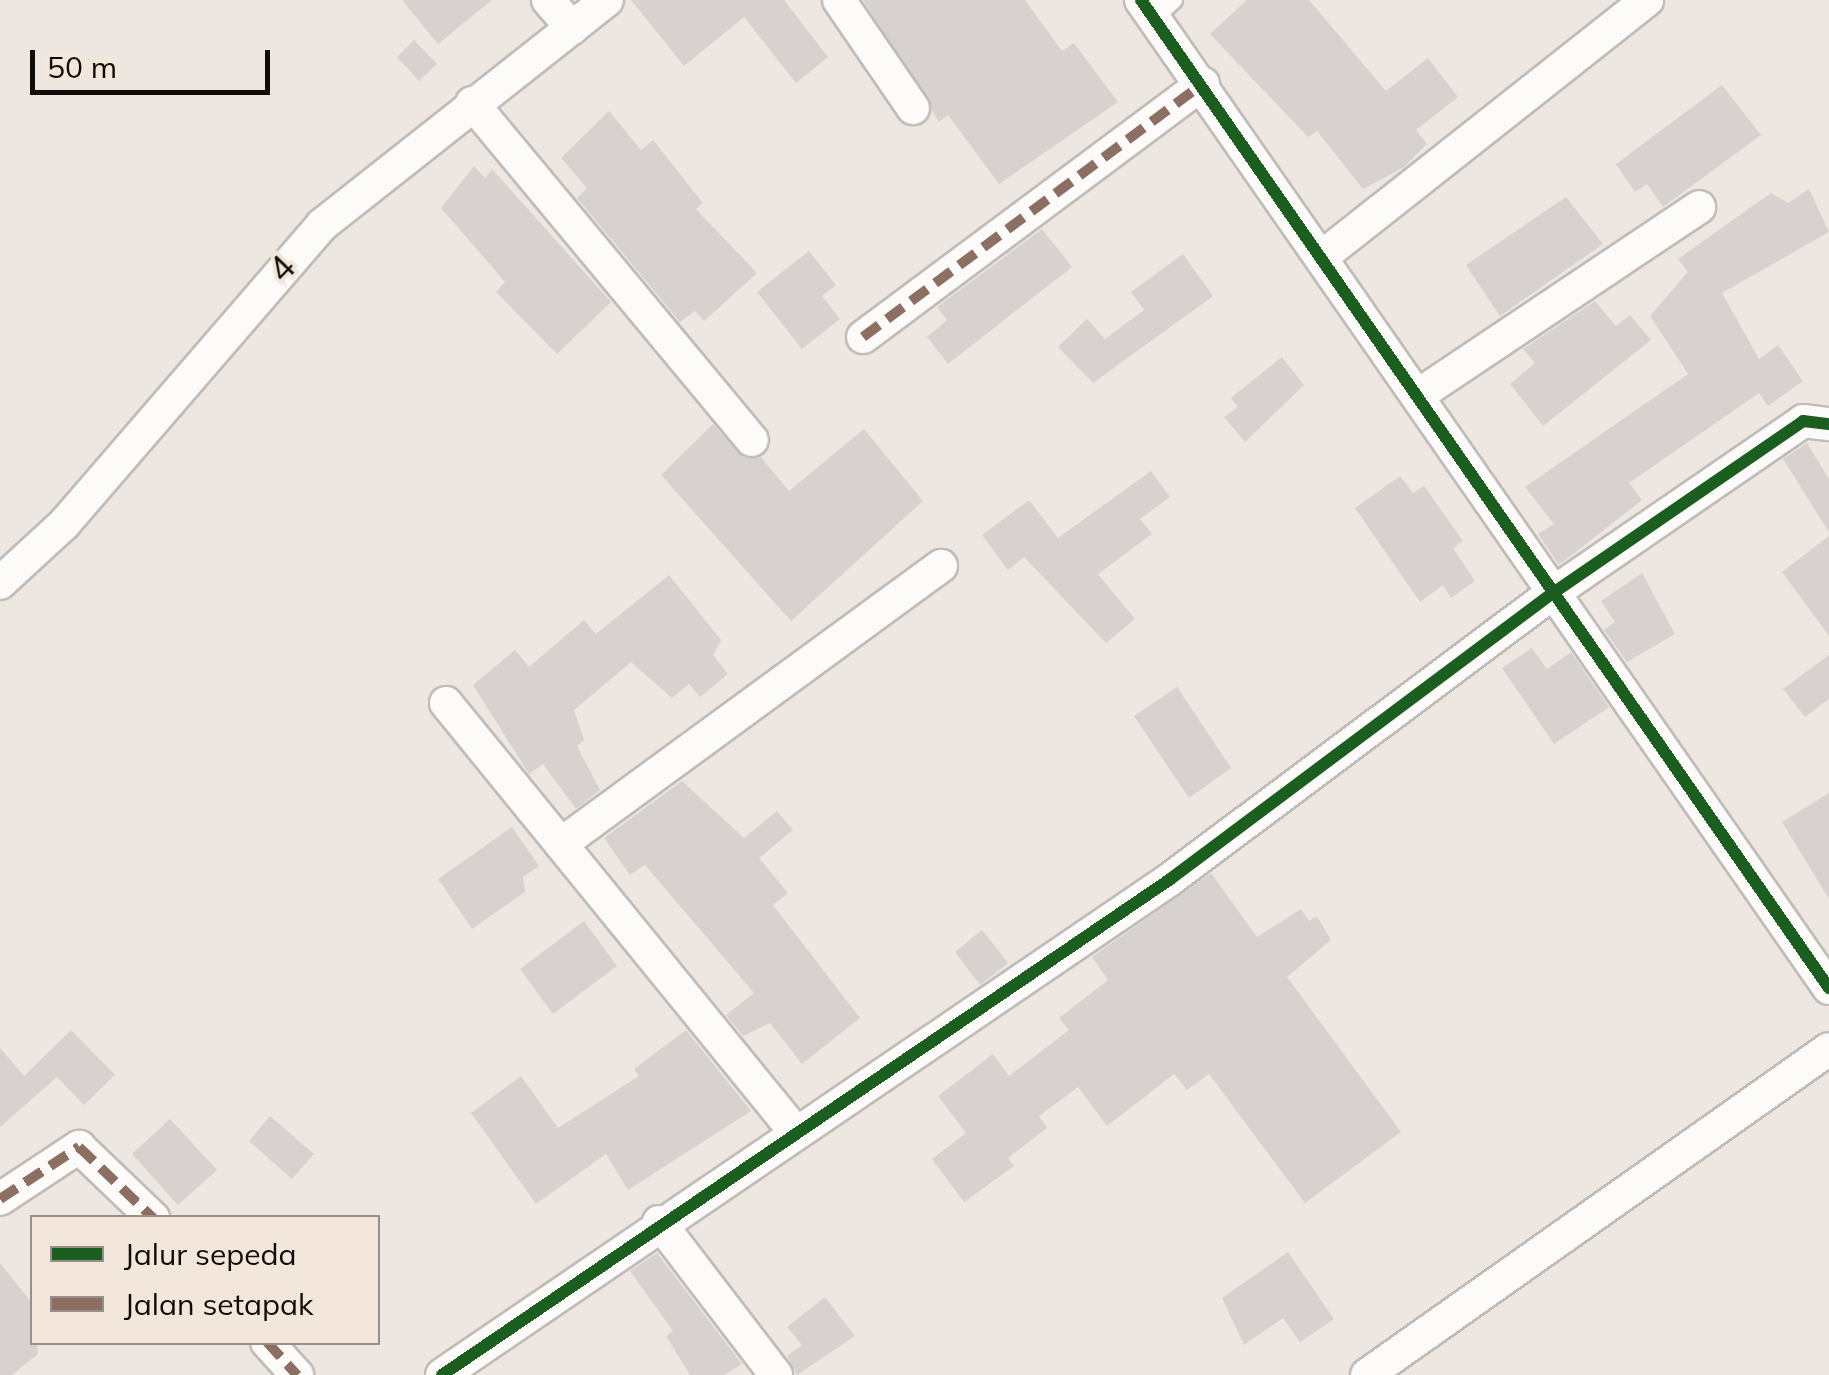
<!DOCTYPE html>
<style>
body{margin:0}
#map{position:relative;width:1829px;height:1375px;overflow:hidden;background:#eee7e1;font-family:Mulish,sans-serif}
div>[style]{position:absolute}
.building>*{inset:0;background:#d7d1cf}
.roads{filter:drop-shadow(2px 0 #c1bcb8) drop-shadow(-2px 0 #c1bcb8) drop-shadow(0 2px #c1bcb8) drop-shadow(0 -2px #c1bcb8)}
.lane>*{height:18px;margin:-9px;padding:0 9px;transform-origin:9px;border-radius:9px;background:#fcfbfa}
.street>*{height:32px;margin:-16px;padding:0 16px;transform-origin:16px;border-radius:16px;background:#fcfbfa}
.quiet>*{height:10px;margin-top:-5px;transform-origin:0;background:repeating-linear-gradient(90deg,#8d6e63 0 20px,transparent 0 30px)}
.cycleway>*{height:12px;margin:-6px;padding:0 6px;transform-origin:6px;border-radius:6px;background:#1b5e20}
span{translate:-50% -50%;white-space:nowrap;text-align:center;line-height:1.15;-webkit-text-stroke:8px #f3e7dc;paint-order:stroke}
.street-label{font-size:35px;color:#100c09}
.legend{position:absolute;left:30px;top:1215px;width:350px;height:130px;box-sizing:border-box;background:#f3e7dc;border:2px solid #988f88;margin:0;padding:12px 18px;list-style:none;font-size:30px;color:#100c09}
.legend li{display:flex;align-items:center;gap:20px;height:50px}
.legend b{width:50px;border:2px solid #988f88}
.scale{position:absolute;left:30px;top:50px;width:240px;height:45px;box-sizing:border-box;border:5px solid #100c09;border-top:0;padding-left:12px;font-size:30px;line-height:35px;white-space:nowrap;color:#100c09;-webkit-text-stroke:8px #f3e7dc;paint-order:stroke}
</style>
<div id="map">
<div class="building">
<div style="clip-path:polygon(402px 0,492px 0,438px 44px)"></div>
<div style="clip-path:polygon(631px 0,784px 0,828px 57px,796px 83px,744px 17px,684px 66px)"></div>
<div style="clip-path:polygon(863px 0,1025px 0,1062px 51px,1074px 43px,1118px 102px,999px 184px,948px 115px,939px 122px)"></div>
<div style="clip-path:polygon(1247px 0,1309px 0,1386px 91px,1428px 58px,1458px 97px,1416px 130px,1427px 144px,1404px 167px,1363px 189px,1317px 131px,1308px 137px,1210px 34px)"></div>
<div style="clip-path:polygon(414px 40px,437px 64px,419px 81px,397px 57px)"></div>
<div style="clip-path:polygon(1722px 85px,1761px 135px,1663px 207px,1647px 184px,1635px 192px,1616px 164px)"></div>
<div style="clip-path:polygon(609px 111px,641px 150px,653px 140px,703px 203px,696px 209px,757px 273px,704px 321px,695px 311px,680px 322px,577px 198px,587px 188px,561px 158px)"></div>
<div style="clip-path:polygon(474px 166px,485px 178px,492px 169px,611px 302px,557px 354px,496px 292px,505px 282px,441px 208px)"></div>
<div style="clip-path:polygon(1809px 189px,1829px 232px,1722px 293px,1759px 359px,1778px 345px,1803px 381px,1768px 406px,1759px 393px,1629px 483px,1642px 500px,1559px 565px,1538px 534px,1554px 524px,1525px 487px,1688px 374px,1650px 316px,1688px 272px,1678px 259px,1771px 193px,1788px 203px)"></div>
<div style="clip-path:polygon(1566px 197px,1603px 244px,1500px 316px,1466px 265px)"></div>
<div style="clip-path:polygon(1042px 229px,1072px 267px,948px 364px,927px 337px,947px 320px,937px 307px)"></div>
<div style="clip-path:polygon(809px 251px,836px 285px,822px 296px,840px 319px,802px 349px,757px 292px)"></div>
<div style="clip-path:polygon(1183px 254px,1213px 296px,1093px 383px,1058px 347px,1087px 319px,1105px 339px,1144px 310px,1131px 292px)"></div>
<div style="clip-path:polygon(1595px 301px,1616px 326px,1630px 315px,1651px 340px,1543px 426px,1510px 384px,1535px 363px,1523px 349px)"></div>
<div style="clip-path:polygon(1282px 357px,1304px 385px,1245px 442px,1224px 417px,1238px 407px,1231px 398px)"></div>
<div style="clip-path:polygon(713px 424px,744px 458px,761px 457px,789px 491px,864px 429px,923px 501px,791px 621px,661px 475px)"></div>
<div style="clip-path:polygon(1807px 443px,1829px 479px,1829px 532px,1783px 459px)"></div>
<div style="clip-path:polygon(1151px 471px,1170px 497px,1140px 519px,1152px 534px,1098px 574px,1135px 619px,1106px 643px,1024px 557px,1008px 570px,982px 535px,1029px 500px,1058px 538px)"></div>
<div style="clip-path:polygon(1400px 476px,1413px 493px,1424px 486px,1463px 541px,1453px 548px,1475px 581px,1451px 598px,1443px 585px,1420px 602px,1355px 508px)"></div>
<div style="clip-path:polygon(1829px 536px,1829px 636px,1782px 572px)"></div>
<div style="clip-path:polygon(1642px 573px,1675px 634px,1627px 662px,1604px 630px,1615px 622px,1601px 601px)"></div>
<div style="clip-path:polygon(669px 575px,721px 640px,713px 655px,728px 674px,700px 697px,689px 684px,672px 698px,631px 662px,574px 710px,584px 740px,577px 746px,600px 790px,576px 809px,543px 764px,529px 774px,473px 685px,515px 650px,529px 667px,584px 620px,596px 634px)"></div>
<div style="clip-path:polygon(1532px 648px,1547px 669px,1571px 652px,1609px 707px,1554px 744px,1502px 668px)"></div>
<div style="clip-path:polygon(1829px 655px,1829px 699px,1805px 717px,1783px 689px)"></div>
<div style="clip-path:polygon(1177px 687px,1231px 768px,1189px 798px,1134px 716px)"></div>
<div style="clip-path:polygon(682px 781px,744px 838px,777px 811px,793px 830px,759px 858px,788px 893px,773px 905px,860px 1018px,802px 1064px,770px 1023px,743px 1036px,726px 1015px,754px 993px,645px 865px,630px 875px,604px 838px)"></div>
<div style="clip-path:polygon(1829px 793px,1829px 899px,1782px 822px)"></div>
<div style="clip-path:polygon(512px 827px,539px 866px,523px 877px,525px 892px,472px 929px,438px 879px)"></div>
<div style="clip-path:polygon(1211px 873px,1257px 937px,1301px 909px,1309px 921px,1317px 916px,1331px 940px,1287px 977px,1401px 1132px,1305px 1203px,1209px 1074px,1187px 1090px,1174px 1074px,1107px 1126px,1078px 1087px,1039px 1116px,1047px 1128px,1008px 1158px,1014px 1166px,964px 1202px,932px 1159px,966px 1133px,938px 1096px,993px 1054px,1009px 1076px,1069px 1030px,1059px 1018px,1108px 980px,1092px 957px)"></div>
<div style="clip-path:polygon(584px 921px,617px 966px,553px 1014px,520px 969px)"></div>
<div style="clip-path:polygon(982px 930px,1008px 963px,980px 985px,955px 952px)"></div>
<div style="clip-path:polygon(71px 1030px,115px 1075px,84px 1105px,57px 1077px,0 1127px,0 1048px,24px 1076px)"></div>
<div style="clip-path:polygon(686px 1030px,751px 1111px,628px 1190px,606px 1154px,536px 1204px,471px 1113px,521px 1076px,558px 1128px,639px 1076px,634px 1069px)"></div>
<div style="clip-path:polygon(270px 1116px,314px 1154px,292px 1179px,249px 1141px)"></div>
<div style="clip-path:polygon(170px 1119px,217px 1170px,178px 1205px,132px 1154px)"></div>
<div style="clip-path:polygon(1288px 1252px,1334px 1319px,1300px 1342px,1283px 1318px,1244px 1345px,1222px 1298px)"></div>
<div style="clip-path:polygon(657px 1253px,742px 1364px,724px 1375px,690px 1375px,666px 1336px,673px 1331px,630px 1271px)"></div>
<div style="clip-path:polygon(0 1263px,32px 1303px,38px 1354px,12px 1375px,0 1375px)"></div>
<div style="clip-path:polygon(825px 1297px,855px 1336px,797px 1375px,787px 1356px,802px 1345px,787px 1327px)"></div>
</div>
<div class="roads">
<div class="lane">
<div style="left:1153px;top:18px;width:27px;rotate:-42deg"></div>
</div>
<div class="street">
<div style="left:548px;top:0;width:37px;rotate:49deg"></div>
<div style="left:839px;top:0;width:131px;rotate:55.6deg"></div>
<div style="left:1141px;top:0;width:1204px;rotate:55.15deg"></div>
<div style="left:472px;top:103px;width:438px;rotate:50.3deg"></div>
<div style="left:1323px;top:256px;width:413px;rotate:-38.3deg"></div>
<div style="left:863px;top:337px;width:424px;rotate:-36.7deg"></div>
<div style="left:1420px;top:394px;width:336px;rotate:-33.8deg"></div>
<div style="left:0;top:583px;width:87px;rotate:-42.7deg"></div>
<div style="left:64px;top:524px;width:395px;rotate:-49.2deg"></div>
<div style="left:322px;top:225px;width:363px;rotate:-38.3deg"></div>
<div style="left:446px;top:703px;width:548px;rotate:50.85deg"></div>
<div style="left:561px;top:844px;width:471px;rotate:-36.2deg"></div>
<div style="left:0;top:1199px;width:95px;rotate:-33.4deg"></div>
<div style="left:79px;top:1147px;width:103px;rotate:43.8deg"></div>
<div style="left:659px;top:1222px;width:193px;rotate:52.6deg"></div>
<div style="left:267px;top:1342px;width:45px;rotate:47.7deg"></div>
<div style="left:442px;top:1375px;width:880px;rotate:-34.25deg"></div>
<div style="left:1169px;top:880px;width:483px;rotate:-36.8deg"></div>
<div style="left:1556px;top:591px;width:300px;rotate:-34.5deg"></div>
<div style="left:1803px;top:421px;width:26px;rotate:7deg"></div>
<div style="left:1367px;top:1375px;width:565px;rotate:-35.21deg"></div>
</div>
</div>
<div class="quiet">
<div style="left:863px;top:337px;width:424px;rotate:-36.7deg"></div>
<div style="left:0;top:1199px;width:95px;rotate:-33.4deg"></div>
<div style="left:79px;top:1147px;width:103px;rotate:43.8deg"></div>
<div style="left:267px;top:1342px;width:45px;rotate:47.7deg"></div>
</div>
<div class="cycleway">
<div style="left:1141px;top:0;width:1204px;rotate:55.15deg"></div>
<div style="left:442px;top:1375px;width:880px;rotate:-34.25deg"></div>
<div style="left:1169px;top:880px;width:483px;rotate:-36.8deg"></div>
<div style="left:1556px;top:591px;width:300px;rotate:-34.5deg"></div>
<div style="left:1803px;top:421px;width:26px;rotate:7deg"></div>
</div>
<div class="street-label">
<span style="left:281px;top:268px;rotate:-46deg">4</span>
</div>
<ul class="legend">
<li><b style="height:12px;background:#1b5e20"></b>Jalur sepeda</li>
<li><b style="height:12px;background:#8d6e63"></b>Jalan setapak</li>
</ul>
<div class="scale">50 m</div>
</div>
